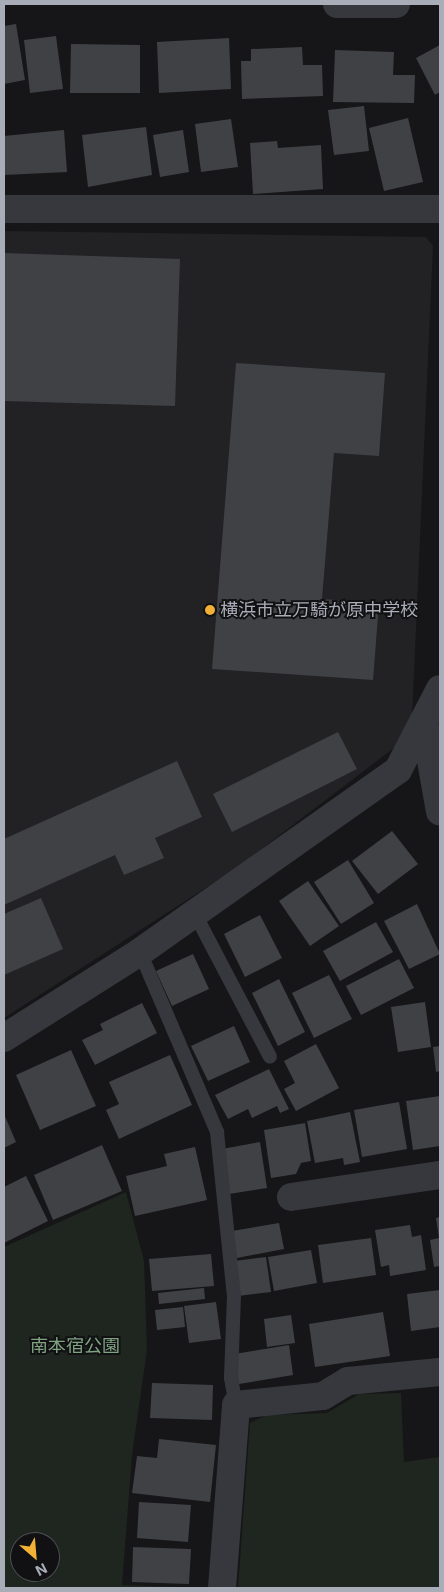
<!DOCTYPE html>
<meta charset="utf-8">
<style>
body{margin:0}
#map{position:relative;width:444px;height:1592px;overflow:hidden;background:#161618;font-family:Inter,"Noto Sans JP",sans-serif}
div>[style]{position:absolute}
.built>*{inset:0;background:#222225}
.green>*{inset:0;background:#1e261f}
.building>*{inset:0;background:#404145}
.service>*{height:14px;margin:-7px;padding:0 7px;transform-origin:7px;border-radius:7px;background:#37383d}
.minor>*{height:28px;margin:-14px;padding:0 14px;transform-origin:14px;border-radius:14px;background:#37383d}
.dots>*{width:14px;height:14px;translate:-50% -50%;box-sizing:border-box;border:2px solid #111113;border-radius:50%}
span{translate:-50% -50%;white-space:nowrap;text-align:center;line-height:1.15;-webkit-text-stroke:4px #111113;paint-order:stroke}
.poi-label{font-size:18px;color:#a8adb8}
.left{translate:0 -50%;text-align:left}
.park-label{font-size:18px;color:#7fa381}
.frame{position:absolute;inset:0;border:5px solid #a8adb8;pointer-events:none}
.north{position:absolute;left:10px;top:1532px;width:50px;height:50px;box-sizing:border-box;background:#111113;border:1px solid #4d4f55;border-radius:50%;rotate:153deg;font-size:14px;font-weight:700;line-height:20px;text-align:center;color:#a8adb8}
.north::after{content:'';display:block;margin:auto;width:18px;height:22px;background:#f2b134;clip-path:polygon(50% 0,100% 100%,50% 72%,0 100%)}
</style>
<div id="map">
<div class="built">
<div style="clip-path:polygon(4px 231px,426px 237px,433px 246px,412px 717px,403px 741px,238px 867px,4px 1018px)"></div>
</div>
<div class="green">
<div style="clip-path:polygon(evenodd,126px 1192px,144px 1261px,147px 1350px,132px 1455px,122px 1585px,207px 1588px,4px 1588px,4px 1247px,126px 1192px,20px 1542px,50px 1542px,50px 1572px,20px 1572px,20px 1542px)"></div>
<div style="clip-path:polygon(401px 1393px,404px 1462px,440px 1457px,440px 1588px,238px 1588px,250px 1423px,267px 1415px,327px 1413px,359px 1394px)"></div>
</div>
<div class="building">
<div style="clip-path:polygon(16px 24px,25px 80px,4px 84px,4px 26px)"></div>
<div style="clip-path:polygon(56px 36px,63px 89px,30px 93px,24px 40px)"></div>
<div style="clip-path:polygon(229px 38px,231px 89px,159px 93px,157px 42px)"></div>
<div style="clip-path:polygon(71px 44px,140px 45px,140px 93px,70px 93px)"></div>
<div style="clip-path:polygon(440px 45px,440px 92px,435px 95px,416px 58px)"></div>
<div style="clip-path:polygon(302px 47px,303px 65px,322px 65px,323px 96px,242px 99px,241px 61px,251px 61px,251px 49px)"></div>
<div style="clip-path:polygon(335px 50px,394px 52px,393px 75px,415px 75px,414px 103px,333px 102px)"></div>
<div style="clip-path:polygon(364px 106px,369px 151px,334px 155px,328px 110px)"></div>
<div style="clip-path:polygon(408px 118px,423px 182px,384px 191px,369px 128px)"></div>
<div style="clip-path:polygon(231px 119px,238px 167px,201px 172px,195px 124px)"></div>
<div style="clip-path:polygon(146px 127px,152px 175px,88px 187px,82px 135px)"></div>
<div style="clip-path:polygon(64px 130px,67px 172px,4px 175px,4px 136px)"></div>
<div style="clip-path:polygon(183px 130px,189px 172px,160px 177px,153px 135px)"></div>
<div style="clip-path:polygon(277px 141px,278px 148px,321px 145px,323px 189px,253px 194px,250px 143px)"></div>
<div style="clip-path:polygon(4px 253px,180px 259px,175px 406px,4px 401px)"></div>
<div style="clip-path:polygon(236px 363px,385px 373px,379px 456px,334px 453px,322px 599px,379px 603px,373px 680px,212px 669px)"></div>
<div style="clip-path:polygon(338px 732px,357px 769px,232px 832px,213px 794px)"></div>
<div style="clip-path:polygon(177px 761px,202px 817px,155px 838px,164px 858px,124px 875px,115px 855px,4px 905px,4px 839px)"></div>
<div style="clip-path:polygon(392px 831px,418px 864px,378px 894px,352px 861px)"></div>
<div style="clip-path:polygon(348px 860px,374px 903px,341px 924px,314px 882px)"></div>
<div style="clip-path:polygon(308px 881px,339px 926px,310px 946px,279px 901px)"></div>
<div style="clip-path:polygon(41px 898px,63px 949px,4px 975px,4px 914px)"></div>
<div style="clip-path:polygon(417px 904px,440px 954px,409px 969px,384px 921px)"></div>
<div style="clip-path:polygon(260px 915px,282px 958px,245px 977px,224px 934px)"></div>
<div style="clip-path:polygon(376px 922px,393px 952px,340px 981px,323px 951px)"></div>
<div style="clip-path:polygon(193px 954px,209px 989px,172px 1006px,156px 971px)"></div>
<div style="clip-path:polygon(399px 959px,414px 988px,361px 1015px,346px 986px)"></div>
<div style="clip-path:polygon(329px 975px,352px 1019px,314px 1038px,292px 993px)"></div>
<div style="clip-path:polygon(279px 979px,305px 1032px,278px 1046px,252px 993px)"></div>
<div style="clip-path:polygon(425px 1002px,431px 1047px,398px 1052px,391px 1007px)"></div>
<div style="clip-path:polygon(142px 1003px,157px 1033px,95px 1065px,82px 1040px,103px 1030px,100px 1024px)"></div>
<div style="clip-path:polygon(234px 1026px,250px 1062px,208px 1081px,191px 1046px)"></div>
<div style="clip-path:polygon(316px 1044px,339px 1088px,296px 1111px,284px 1089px,295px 1083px,284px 1061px)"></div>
<div style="clip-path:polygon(440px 1046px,440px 1071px,436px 1072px,433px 1047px)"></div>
<div style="clip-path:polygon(71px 1050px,96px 1106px,40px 1130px,16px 1075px)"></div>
<div style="clip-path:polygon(170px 1055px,192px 1105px,119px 1139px,106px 1110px,119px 1104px,109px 1082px)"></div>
<div style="clip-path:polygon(269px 1069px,289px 1109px,280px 1113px,277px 1106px,252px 1118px,248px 1109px,228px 1119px,215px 1095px)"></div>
<div style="clip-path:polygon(440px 1096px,440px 1146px,413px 1150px,406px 1101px)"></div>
<div style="clip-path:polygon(399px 1102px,407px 1149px,362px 1157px,354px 1110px)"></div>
<div style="clip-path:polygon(350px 1112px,360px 1162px,344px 1165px,343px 1158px,315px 1163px,307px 1121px)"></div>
<div style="clip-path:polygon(4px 1114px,16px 1142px,4px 1148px)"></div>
<div style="clip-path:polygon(305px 1123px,311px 1161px,301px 1163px,296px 1174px,271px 1178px,264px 1130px)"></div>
<div style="clip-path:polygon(260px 1142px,267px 1188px,229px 1194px,222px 1149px)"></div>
<div style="clip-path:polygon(102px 1145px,122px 1191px,53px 1220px,34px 1175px)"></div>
<div style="clip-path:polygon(195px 1147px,207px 1200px,135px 1216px,126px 1176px,167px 1166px,164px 1154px)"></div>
<div style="clip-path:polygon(26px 1176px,48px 1221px,4px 1243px,4px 1187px)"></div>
<div style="clip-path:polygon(440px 1217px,440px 1266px,434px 1267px,430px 1240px,439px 1238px,436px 1218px)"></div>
<div style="clip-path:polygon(279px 1223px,284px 1249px,237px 1258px,232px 1231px)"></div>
<div style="clip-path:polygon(410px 1225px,412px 1237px,421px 1235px,426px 1270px,390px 1276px,389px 1265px,381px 1267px,375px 1230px)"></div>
<div style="clip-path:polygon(371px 1238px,376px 1275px,323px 1283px,318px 1245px)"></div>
<div style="clip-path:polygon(311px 1250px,317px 1283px,274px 1291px,268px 1257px)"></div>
<div style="clip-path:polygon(211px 1254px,214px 1286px,152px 1291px,149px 1259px)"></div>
<div style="clip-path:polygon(266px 1257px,271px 1292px,238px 1296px,234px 1261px)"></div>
<div style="clip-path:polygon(204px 1288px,205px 1299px,159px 1304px,158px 1293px)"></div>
<div style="clip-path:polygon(440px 1290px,440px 1327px,411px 1331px,407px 1294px)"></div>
<div style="clip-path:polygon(216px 1302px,221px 1339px,189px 1343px,184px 1306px)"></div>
<div style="clip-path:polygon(183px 1307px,185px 1327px,157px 1330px,155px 1310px)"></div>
<div style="clip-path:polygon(383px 1312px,390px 1356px,315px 1367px,309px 1324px)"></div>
<div style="clip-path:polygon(291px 1315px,295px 1343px,267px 1347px,264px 1319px)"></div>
<div style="clip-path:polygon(289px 1345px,293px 1375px,239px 1384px,234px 1354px)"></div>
<div style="clip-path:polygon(152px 1383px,213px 1385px,212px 1420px,150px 1418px)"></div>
<div style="clip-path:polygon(159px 1439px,216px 1445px,210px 1502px,132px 1493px,137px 1456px,157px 1458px)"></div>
<div style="clip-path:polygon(139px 1502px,191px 1505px,188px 1542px,137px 1538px)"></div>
<div style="clip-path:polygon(133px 1547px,191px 1549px,189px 1584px,132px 1582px)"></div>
</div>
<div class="service">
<div style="left:195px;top:914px;width:161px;rotate:62.3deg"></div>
<div style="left:140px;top:952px;width:196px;rotate:66.8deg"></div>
<div style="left:217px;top:1132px;width:165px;rotate:84.1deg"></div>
<div style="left:234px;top:1296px;width:82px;rotate:92.1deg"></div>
<div style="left:231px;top:1378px;width:27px;rotate:80deg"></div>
</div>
<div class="minor">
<div style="left:337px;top:4px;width:59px"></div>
<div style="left:4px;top:209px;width:436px"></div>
<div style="left:424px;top:721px;width:92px;rotate:80deg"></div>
<div style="left:4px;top:1038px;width:161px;rotate:-32.3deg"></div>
<div style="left:140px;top:952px;width:316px;rotate:-35.2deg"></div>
<div style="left:398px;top:770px;width:91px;rotate:-62.6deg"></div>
<div style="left:291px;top:1197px;width:151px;rotate:-8.4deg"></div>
<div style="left:222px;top:1588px;width:184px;rotate:-85.6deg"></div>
<div style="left:236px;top:1405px;width:87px;rotate:-5.9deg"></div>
<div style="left:323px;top:1396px;width:29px;rotate:-31deg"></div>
<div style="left:348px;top:1381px;width:92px;rotate:-5.6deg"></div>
</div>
<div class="dots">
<div style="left:210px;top:610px;background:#f2b134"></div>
</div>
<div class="poi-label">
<span class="left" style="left:220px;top:610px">横浜市立万騎が原中学校</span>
</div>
<div class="park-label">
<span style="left:75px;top:1346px">南本宿公園</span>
</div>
<div class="frame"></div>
<div class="north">N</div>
</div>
